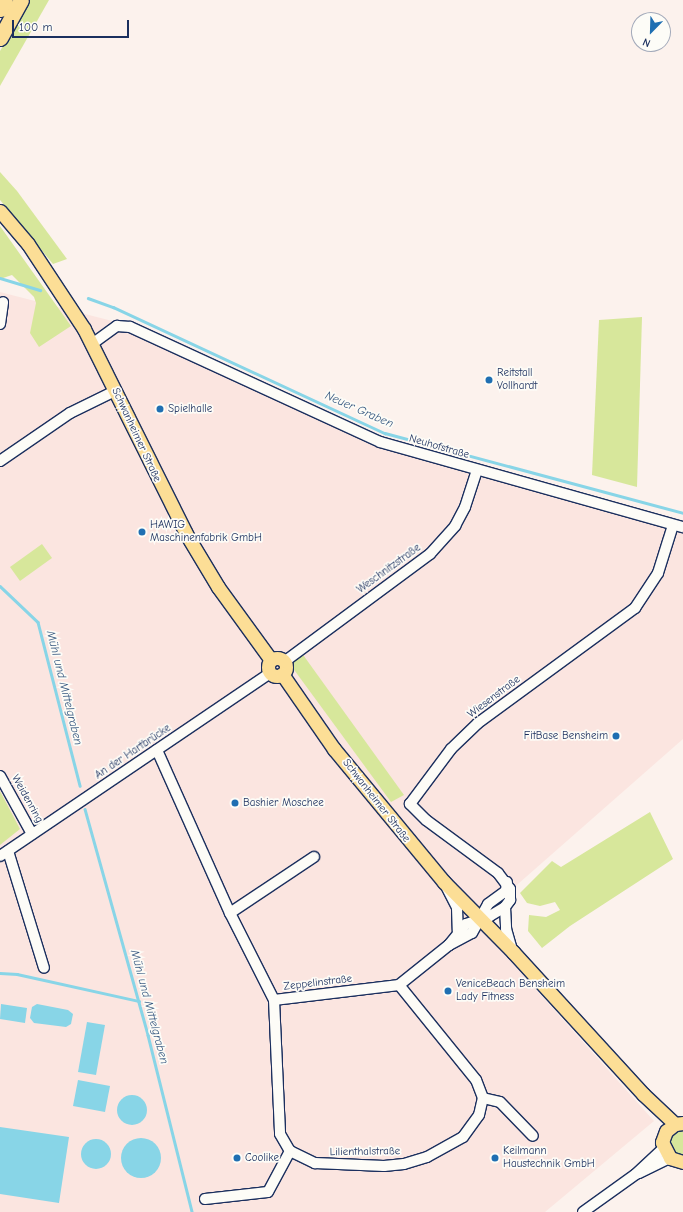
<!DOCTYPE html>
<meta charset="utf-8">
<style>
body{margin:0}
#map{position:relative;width:683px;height:1212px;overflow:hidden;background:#fcf2ed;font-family:"Comic Neue",sans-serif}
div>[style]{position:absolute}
.built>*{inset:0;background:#fbe5e0}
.green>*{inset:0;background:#d7e79b}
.water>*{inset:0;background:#88d5e7}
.round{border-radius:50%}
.stream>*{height:2.5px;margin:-1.25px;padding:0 1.25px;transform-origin:1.25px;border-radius:1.25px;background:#88d5e7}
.roads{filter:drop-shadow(1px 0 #1b2f5e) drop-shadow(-1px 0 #1b2f5e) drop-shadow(0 1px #1b2f5e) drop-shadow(0 -1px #1b2f5e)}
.minor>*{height:10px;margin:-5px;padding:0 5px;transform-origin:5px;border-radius:5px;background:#fdfcf7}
.major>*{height:13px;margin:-6.5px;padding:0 6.5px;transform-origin:6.5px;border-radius:6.5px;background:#fcde96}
.major>.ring{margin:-6.5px;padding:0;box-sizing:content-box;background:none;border:13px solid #fcde96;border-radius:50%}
.highway>*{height:15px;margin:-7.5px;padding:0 7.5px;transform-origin:7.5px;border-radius:7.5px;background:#fcde96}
.dots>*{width:11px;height:11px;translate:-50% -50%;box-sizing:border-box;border:2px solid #fdfcf7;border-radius:50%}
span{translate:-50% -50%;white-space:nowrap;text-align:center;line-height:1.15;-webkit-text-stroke:3.5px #fdfcf7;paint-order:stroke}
.poi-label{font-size:11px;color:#1b2f5e}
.left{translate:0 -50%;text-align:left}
.right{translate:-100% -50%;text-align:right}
.street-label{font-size:11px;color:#1b2f5e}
.water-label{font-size:12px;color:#365880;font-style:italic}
.north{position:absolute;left:631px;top:12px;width:40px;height:40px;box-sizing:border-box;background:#fdfcf7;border:1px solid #a3aaba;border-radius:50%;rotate:203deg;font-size:11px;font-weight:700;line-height:16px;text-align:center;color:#1b2f5e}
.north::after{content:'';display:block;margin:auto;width:14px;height:18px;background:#1f6fb2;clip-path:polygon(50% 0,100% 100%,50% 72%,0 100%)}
.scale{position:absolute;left:12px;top:20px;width:117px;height:18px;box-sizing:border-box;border:2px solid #1b2f5e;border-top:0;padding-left:5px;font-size:12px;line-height:14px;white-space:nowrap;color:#1b2f5e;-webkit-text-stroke:3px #fdfcf7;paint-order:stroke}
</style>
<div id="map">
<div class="built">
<div style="clip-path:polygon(0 292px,120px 323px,379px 446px,683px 528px,683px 739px,510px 891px,487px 935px,654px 1121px,545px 1212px,0 1212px)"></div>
</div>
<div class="green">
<div style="clip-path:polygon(30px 0,49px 0,0 86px,0 51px)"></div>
<div style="clip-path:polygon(0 172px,17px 191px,67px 259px,53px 264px,0 200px)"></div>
<div style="clip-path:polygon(0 226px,71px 326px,39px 347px,30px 333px,36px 303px,34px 297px,12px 275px,0 279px)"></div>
<div style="clip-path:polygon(642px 317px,637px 487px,592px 475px,599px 320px)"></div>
<div style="clip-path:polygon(42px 544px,52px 558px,20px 581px,10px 567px)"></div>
<div style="clip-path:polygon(301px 652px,404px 795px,391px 802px,292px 667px,292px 661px)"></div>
<div style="clip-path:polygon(0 791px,20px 829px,0 845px)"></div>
<div style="clip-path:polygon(650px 812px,673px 859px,570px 926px,542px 948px,528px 931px,529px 915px,546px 917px,560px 910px,555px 902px,540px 906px,527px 903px,520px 893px,552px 861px,561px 867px)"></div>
<div style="clip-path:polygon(683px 1129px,683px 1157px,669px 1150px,668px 1136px,675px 1130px)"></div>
</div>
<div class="water">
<div style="clip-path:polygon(1px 1004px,27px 1008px,25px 1023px,0 1019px)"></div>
<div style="clip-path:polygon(37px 1004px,68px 1010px,73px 1014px,71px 1024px,66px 1027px,34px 1023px,30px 1018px,32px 1007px)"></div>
<div style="clip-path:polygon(87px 1022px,105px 1025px,96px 1075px,78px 1072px)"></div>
<div style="clip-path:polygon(78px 1080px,110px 1086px,105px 1112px,73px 1106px)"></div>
<div class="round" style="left:117px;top:1095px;width:30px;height:30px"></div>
<div style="clip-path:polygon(0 1127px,69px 1137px,59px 1203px,0 1194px)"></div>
<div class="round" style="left:121px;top:1138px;width:40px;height:40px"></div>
<div class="round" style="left:81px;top:1139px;width:30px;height:30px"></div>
</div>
<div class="stream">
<div style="left:0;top:278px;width:42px;rotate:16.7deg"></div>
<div style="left:88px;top:298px;width:27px;rotate:20deg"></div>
<div style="left:113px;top:307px;width:300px;rotate:24.9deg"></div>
<div style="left:385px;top:433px;width:309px;rotate:15deg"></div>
<div style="left:0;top:586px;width:52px;rotate:43.5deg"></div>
<div style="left:38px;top:622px;width:169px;rotate:75.6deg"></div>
<div style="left:85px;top:809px;width:235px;rotate:74.4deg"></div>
<div style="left:148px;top:1035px;width:182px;rotate:76deg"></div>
<div style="left:0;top:973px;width:17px;rotate:3deg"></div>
<div style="left:17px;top:974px;width:125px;rotate:12.5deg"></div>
</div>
<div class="roads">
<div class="minor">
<div style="left:0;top:324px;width:22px;rotate:-82deg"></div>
<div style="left:92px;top:344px;width:31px;rotate:-36deg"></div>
<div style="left:117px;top:326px;width:13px;rotate:4deg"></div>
<div style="left:130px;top:327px;width:275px;rotate:24.7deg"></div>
<div style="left:380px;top:442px;width:315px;rotate:15.7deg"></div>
<div style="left:0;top:461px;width:85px;rotate:-34.4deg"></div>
<div style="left:70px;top:413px;width:50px;rotate:-26.1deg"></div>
<div style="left:284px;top:662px;width:182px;rotate:-36.5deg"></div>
<div style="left:430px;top:554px;width:38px;rotate:-48deg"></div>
<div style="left:455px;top:526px;width:21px;rotate:-62deg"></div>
<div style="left:465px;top:507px;width:39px;rotate:-72deg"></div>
<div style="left:157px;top:750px;width:179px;rotate:65.9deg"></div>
<div style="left:230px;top:913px;width:97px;rotate:63.2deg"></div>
<div style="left:274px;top:1000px;width:126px;rotate:-6.8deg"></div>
<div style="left:399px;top:985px;width:64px;rotate:-38.7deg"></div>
<div style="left:449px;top:945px;width:26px;rotate:-28deg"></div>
<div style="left:472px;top:933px;width:33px;rotate:-61deg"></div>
<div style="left:488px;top:904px;width:22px;rotate:-36deg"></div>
<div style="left:506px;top:891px;width:9px;rotate:-84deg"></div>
<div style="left:0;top:776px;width:66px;rotate:61.1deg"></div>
<div style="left:8px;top:851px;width:122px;rotate:72.9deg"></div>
<div style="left:0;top:856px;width:326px;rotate:-34.1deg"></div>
<div style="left:447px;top:888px;width:22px;rotate:63deg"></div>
<div style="left:457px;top:908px;width:23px;rotate:88deg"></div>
<div style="left:505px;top:907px;width:22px;rotate:87deg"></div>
<div style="left:506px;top:929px;width:22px;rotate:74deg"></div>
<div style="left:230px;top:913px;width:101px;rotate:-33.7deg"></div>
<div style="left:449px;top:945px;width:27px;rotate:-51deg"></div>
<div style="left:466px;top:924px;width:25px;rotate:-18deg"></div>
<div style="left:490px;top:916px;width:17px;rotate:-31deg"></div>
<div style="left:505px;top:907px;width:9px;rotate:-54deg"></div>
<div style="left:510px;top:900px;width:11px;rotate:-90deg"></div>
<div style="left:510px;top:889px;width:20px;rotate:-127deg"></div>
<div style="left:498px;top:873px;width:89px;rotate:-143.6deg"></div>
<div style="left:426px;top:820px;width:23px;rotate:-135deg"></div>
<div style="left:410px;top:804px;width:69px;rotate:-53.3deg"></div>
<div style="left:451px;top:749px;width:37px;rotate:-44deg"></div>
<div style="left:478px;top:723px;width:195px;rotate:-36.2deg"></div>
<div style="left:635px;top:608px;width:42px;rotate:-56.7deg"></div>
<div style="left:658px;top:573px;width:50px;rotate:-72.6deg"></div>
<div style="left:274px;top:1000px;width:134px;rotate:87.4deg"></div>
<div style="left:280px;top:1134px;width:20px;rotate:60deg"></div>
<div style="left:290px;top:1151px;width:28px;rotate:26deg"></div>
<div style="left:315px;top:1163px;width:69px;rotate:2.5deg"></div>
<div style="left:384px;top:1166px;width:20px;rotate:-6deg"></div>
<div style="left:404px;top:1164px;width:24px;rotate:-17deg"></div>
<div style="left:427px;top:1157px;width:41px;rotate:-29.1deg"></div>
<div style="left:463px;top:1137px;width:27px;rotate:-54deg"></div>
<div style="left:479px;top:1115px;width:17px;rotate:-77deg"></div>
<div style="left:483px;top:1098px;width:19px;rotate:-111deg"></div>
<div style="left:476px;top:1080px;width:122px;rotate:-129deg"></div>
<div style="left:483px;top:1098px;width:17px;rotate:13deg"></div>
<div style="left:500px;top:1102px;width:47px;rotate:45.9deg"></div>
<div style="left:639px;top:1173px;width:34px;rotate:-26deg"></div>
<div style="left:205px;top:1199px;width:63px;rotate:-6.3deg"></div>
<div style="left:268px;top:1192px;width:47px;rotate:-61.8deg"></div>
<div style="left:583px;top:1212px;width:65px;rotate:-35.6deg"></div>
<div style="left:636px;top:1174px;width:37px;rotate:-43deg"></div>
</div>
<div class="major">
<div style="left:0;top:211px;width:43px;rotate:49.7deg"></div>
<div style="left:28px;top:244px;width:102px;rotate:56.6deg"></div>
<div style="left:84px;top:329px;width:227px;rotate:63.5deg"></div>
<div style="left:185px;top:532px;width:64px;rotate:59deg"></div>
<div style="left:218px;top:587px;width:90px;rotate:54deg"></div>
<div class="ring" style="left:268px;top:658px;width:5px;height:5px"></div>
<div style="left:282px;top:674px;width:91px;rotate:55.3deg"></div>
<div style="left:334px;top:749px;width:173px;rotate:50.4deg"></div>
<div style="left:444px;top:882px;width:98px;rotate:45.4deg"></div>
<div style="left:513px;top:952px;width:193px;rotate:47.5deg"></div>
<div style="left:643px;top:1094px;width:44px;rotate:43.2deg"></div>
<div style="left:683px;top:1123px;width:8px;rotate:173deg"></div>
<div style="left:675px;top:1124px;width:11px;rotate:142deg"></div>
<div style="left:666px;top:1131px;width:12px;rotate:110deg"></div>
<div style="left:662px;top:1142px;width:18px;rotate:63deg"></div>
<div style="left:670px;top:1158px;width:14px;rotate:17deg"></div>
</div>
<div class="highway">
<div style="left:0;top:9px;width:10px;rotate:-61deg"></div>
<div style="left:0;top:38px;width:43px;rotate:-61.1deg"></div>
</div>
</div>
<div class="dots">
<div style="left:489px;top:380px;background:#1f6fb2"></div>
<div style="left:160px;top:409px;background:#1f6fb2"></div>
<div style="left:142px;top:532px;background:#1f6fb2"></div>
<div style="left:616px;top:736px;background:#1f6fb2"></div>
<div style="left:235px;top:803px;background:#1f6fb2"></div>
<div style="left:448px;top:991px;background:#1f6fb2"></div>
<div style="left:237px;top:1158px;background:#1f6fb2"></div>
<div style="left:495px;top:1158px;background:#1f6fb2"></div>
</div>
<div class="poi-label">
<span class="left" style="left:497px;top:380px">Reitstall<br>Vollhardt</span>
<span class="left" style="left:168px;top:409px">Spielhalle</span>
<span class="left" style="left:150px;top:532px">HAWIG<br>Maschinenfabrik GmbH</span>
<span class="right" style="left:608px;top:736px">FitBase Bensheim</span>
<span class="left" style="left:243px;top:803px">Bashier Moschee</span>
<span class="left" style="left:456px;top:991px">VeniceBeach Bensheim<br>Lady Fitness</span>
<span class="left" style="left:503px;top:1158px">Keilmann<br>Haustechnik GmbH</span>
<span class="left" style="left:245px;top:1158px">Coolike</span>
</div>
<div class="street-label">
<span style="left:136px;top:435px;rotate:65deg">Schwanheimer Straße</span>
<span style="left:439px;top:447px;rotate:16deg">Neuhofstraße</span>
<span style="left:389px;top:569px;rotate:-36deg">Weschnitzstraße</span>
<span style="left:494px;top:697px;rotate:-37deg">Wiesenstraße</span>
<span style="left:133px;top:752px;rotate:-34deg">An der Hartbrücke</span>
<span style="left:27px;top:799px;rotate:61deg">Weidenring</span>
<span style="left:376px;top:801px;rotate:52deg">Schwanheimer Straße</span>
<span style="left:318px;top:983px;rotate:-7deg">Zeppelinstraße</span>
<span style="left:365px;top:1152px;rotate:-1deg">Lilienthalstraße</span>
</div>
<div class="water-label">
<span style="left:359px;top:410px;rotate:24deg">Neuer Graben</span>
<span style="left:64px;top:688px;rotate:76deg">Mühl und Mittelgraben</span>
<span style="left:149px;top:1007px;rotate:75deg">Mühl und Mittelgraben</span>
</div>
<div class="north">N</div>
<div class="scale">100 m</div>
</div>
